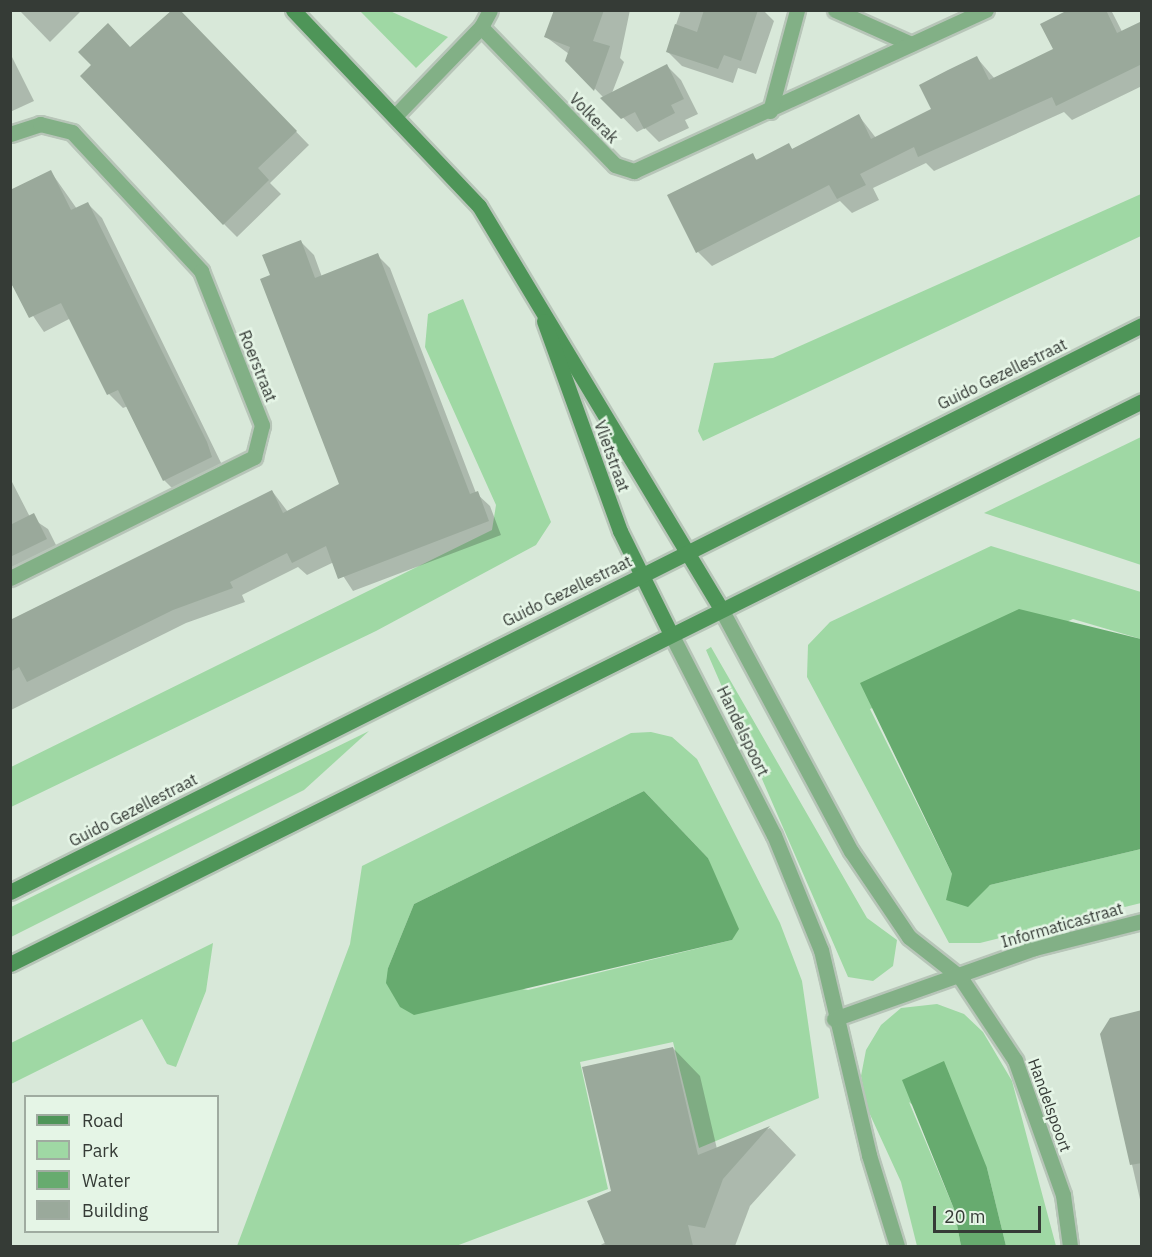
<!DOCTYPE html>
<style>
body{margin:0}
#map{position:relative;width:1152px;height:1257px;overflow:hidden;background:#d8e8d9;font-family:"IBM Plex Sans",sans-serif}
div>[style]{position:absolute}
.green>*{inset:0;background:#9fd8a4}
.water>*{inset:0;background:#67ab6f}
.shadow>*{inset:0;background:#0003}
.building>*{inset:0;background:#9aa99b}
.roads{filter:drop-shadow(2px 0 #b7c5b8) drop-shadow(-2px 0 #b7c5b8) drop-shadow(0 2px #b7c5b8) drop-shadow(0 -2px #b7c5b8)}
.street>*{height:15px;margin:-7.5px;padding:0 7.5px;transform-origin:7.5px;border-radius:7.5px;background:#82b086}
.secondary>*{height:15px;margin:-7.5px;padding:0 7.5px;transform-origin:7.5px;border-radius:7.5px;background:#4e9558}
span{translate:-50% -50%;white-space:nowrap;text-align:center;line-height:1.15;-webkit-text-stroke:5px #e5f5e6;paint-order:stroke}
.street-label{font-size:16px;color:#353b36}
.frame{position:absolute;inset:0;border:12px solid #353b36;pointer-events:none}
.legend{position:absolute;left:24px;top:1095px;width:195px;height:138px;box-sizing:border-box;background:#e5f5e6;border:2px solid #9faba0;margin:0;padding:8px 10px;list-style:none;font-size:18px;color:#353b36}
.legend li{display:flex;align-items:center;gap:12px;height:30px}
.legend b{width:30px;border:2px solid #9faba0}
.scale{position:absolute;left:933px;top:1206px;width:108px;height:27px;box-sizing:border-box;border:3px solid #353b36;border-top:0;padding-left:8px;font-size:18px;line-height:21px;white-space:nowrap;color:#353b36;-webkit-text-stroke:4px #e5f5e6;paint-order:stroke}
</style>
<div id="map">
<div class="green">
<div style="clip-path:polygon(360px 11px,390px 11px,448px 37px,416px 68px)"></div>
<div style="clip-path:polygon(1141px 194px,1141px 236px,703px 441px,698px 431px,714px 363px,773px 358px)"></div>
<div style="clip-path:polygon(463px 299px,551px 522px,536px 545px,376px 631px,11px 807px,11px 767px,492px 530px,496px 505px,425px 347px,428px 314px)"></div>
<div style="clip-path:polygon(1141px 437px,1141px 565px,984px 513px)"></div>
<div style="clip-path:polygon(991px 546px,1141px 592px,1141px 639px,1073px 619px,870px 709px,952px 874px,975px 896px,990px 885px,1141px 849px,1141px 903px,980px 943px,949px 943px,807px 677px,808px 645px,830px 622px)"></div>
<div style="clip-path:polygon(711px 647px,867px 918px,897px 940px,893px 966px,873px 981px,848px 977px,706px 650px)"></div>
<div style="clip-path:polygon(369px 731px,304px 790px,11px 937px,11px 907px)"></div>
<div style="clip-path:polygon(evenodd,651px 732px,672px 737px,697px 759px,780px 923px,802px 981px,819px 1098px,699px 1148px,673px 1042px,580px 1062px,608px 1189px,456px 1246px,237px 1246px,350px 944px,362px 866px,631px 733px,651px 732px,644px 791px,708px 858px,732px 940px,528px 990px,388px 968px,414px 904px,644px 791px)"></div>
<div style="clip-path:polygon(213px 943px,206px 991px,176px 1067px,167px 1064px,142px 1019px,11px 1084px,11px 1043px)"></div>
<div style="clip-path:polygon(937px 1004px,964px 1014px,983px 1032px,1012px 1081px,1056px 1246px,1006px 1246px,987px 1168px,909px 1102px,954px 1209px,961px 1246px,917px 1246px,901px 1182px,867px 1108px,861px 1076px,866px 1050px,881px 1025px,901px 1008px)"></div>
</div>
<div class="water">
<div style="clip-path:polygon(1019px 609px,1141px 639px,1141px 849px,990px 885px,968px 907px,946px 900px,952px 874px,860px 683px)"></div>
<div style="clip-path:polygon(644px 791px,708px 858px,739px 929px,732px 940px,414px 1015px,400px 1007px,386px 983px,388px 968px,414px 904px)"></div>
<div style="clip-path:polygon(944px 1061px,987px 1168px,1006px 1246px,961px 1246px,954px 1209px,902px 1080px)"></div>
</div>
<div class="shadow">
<div style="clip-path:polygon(19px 10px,82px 10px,50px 42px)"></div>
<div style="clip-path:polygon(178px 10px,309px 145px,270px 183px,281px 194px,237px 237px,224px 224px,131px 49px)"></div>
<div style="clip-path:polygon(556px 10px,630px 10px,620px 58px,624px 62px,612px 93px,667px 66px,681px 80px,698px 114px,685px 120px,689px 128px,659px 142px,645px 128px,637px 132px,567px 60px,569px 54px,546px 37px)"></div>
<div style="clip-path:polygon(681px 10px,763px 10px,774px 21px,756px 74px,738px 68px,733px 83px,682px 66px,667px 51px)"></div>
<div style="clip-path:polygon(1071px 10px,1111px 10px,1132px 51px,1142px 22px,1142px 86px,1072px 120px,1064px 112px,934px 171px,926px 163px,873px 188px,879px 200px,852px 213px,840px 201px,712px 266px,698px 252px,752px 155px,758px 161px,789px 145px,793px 150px,859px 116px,876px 138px,933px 109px,977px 58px,995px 79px,1055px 50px)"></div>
<div style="clip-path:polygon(10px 53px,34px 101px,10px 112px)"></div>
<div style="clip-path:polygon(51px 172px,77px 209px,88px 204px,102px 218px,225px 471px,178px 494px,164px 480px,128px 406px,123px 408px,109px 394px,71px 318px,44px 332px,10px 282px,10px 192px)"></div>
<div style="clip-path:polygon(301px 242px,314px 255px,322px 277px,377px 255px,390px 268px,476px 493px,490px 506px,501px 535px,353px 591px,334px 562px,307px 575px,298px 567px,242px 595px,245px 602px,186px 623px,11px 710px,10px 716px,10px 621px,272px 491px,288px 512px,341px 485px,272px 276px)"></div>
<div style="clip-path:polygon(10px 478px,30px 517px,48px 529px,60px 553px,10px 578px)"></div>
<div style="clip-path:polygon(1142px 1012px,1142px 1208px,1102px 1034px)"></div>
<div style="clip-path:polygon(673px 1048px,700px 1076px,717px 1149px,770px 1128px,796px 1155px,750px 1206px,735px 1246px,599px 1246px,606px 1242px,612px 1192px)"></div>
</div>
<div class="building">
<div style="clip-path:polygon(172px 10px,180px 10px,297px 131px,258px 168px,269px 180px,223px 225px,80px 76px,91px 65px,78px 52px,108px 23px,130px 47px)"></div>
<div style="clip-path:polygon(554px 10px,604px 10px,593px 41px,610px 46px,594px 91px,565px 61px,570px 47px,544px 37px)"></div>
<div style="clip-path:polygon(704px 10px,758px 10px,741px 61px,724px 55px,718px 69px,666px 52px,675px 24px,697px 32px)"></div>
<div style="clip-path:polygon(1068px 10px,1106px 10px,1117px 33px,1142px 21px,1142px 64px,1056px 106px,1052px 97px,918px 157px,914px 147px,860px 174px,866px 185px,837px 199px,829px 185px,696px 253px,667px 195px,753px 153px,756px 160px,789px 143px,792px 149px,859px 114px,871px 139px,931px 109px,919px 85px,948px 70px,977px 56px,989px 80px,1053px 49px,1040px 24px)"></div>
<div style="clip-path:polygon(667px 64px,684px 99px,671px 105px,675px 113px,644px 129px,635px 112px,621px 119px,600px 98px)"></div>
<div style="clip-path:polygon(51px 170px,71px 210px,88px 202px,207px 442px,212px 457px,163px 481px,118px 390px,107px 395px,61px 303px,29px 318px,10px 281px,10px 190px)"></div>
<div style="clip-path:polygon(301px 240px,315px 278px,378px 253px,470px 494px,478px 491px,489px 521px,338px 579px,326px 546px,292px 563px,287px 553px,230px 582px,233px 588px,173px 610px,27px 682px,19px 667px,10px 672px,10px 620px,272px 490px,283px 513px,339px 484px,260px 279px,270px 275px,262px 255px)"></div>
<div style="clip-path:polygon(34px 513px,47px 539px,10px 557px,10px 525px)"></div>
<div style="clip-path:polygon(1142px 1010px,1142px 1163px,1130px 1165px,1100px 1034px,1110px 1018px)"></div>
<div style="clip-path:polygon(673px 1047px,698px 1155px,770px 1126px,723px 1179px,705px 1228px,688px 1225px,693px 1246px,606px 1246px,587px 1201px,611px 1191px,582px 1067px)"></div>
</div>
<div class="roads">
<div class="street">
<div style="left:835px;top:10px;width:83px;rotate:24.1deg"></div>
<div style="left:481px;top:27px;width:192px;rotate:45.8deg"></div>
<div style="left:615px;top:165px;width:20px;rotate:18deg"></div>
<div style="left:634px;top:171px;width:387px;rotate:-24.6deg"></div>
<div style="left:770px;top:111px;width:105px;rotate:-75deg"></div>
<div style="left:395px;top:116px;width:124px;rotate:-46deg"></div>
<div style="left:481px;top:27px;width:19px;rotate:-62deg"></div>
<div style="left:10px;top:134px;width:32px;rotate:-18deg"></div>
<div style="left:40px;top:124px;width:33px;rotate:14deg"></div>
<div style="left:72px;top:132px;width:190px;rotate:47.1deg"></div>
<div style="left:201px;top:271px;width:166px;rotate:68.4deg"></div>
<div style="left:262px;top:425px;width:33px;rotate:104deg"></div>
<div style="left:254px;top:457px;width:272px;rotate:153.6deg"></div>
<div style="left:720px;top:607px;width:277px;rotate:61.8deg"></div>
<div style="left:851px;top:851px;width:104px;rotate:56deg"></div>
<div style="left:909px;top:937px;width:65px;rotate:38.1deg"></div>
<div style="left:960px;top:977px;width:100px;rotate:56.5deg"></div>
<div style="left:1015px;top:1060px;width:143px;rotate:70.4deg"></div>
<div style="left:1063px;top:1195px;width:51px;rotate:82.2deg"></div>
<div style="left:670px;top:632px;width:228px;rotate:62.9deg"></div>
<div style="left:774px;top:835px;width:124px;rotate:67.8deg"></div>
<div style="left:821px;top:950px;width:211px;rotate:76.8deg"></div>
<div style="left:869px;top:1155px;width:95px;rotate:72.9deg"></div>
<div style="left:834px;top:1019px;width:213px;rotate:-19.5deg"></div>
<div style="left:1035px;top:948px;width:110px;rotate:-14.2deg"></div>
</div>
<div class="secondary">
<div style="left:293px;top:10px;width:270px;rotate:46.5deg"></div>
<div style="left:479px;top:206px;width:468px;rotate:59deg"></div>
<div style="left:544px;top:321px;width:223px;rotate:70.1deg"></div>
<div style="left:620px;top:531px;width:113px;rotate:63.7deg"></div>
<div style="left:10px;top:892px;width:1266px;rotate:-26.61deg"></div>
<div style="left:10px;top:964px;width:1264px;rotate:-26.44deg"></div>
</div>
</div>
<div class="street-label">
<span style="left:594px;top:118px;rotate:46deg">Volkerak</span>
<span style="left:258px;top:366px;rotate:68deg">Roerstraat</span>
<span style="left:1002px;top:374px;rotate:-26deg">Guido Gezellestraat</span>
<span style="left:612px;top:456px;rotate:70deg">Vlietstraat</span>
<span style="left:567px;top:591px;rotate:-26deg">Guido Gezellestraat</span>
<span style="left:743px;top:731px;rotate:64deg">Handelspoort</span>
<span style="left:133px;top:810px;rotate:-27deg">Guido Gezellestraat</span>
<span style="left:1062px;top:925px;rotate:-16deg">Informaticastraat</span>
<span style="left:1050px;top:1105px;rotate:70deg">Handelspoort</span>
</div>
<div class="frame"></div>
<ul class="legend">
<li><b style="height:8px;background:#4e9558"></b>Road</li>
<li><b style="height:16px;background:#9fd8a4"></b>Park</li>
<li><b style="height:16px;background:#67ab6f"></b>Water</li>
<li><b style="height:16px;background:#9aa99b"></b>Building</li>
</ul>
<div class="scale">20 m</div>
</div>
